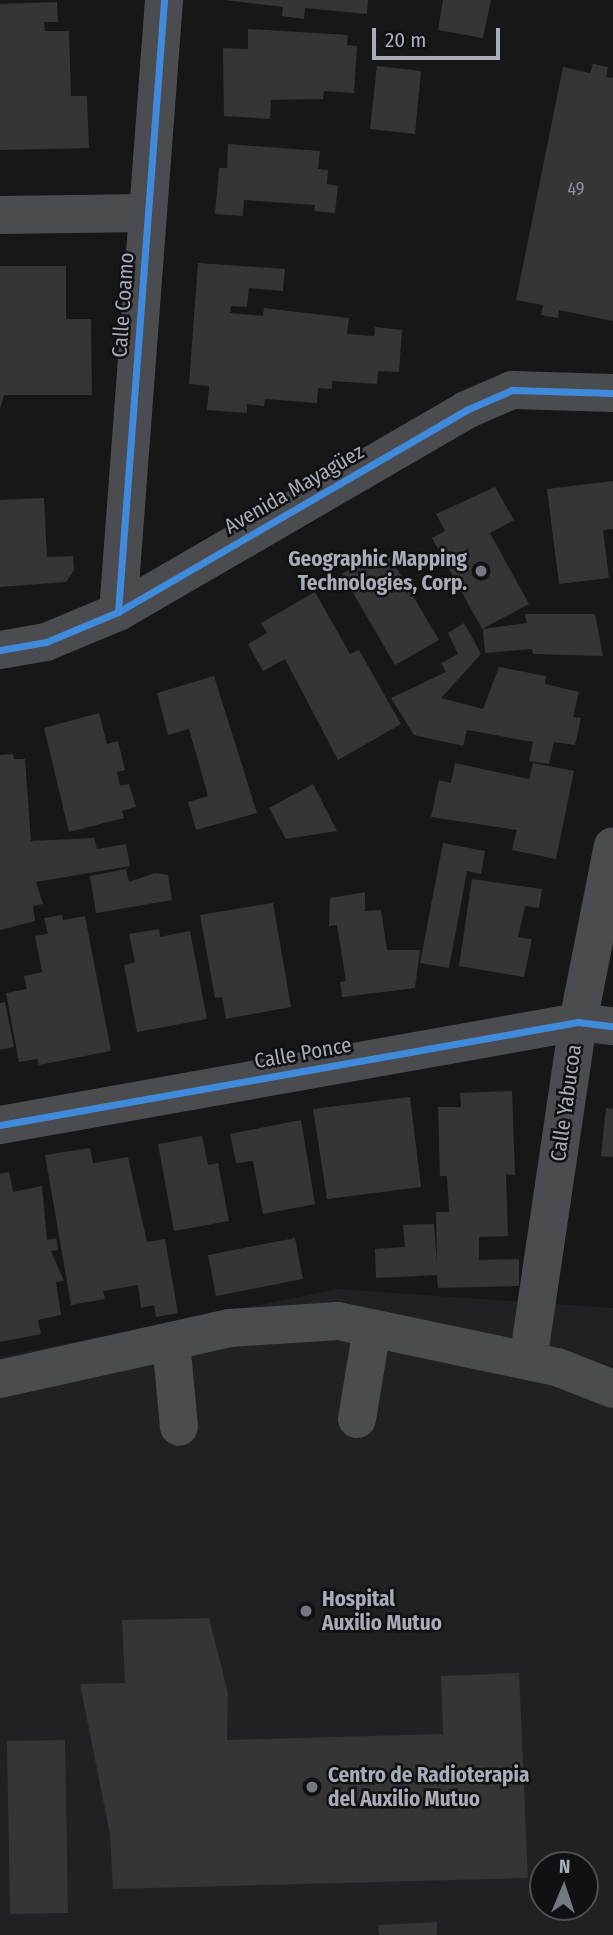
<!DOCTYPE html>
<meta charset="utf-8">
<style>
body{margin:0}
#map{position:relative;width:613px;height:1935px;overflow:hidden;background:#171717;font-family:"Fira Sans Condensed",sans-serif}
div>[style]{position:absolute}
.built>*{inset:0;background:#212123}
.building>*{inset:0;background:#353536}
.minor>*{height:38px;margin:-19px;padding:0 19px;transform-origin:19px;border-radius:19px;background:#4b4c50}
.cycleway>*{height:7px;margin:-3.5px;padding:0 3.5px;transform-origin:3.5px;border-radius:3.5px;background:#408adc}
.dots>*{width:19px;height:19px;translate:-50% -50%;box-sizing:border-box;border:4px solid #111113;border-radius:50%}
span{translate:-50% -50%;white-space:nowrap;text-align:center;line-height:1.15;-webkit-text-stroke:5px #111113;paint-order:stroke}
.number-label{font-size:18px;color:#8b8f98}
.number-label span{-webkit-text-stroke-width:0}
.street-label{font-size:21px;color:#a8adb8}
.poi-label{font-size:21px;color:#a8adb8;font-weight:700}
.right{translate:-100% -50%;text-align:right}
.left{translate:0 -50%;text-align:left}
.north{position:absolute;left:529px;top:1851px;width:70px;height:70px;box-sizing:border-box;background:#111113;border:2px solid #4d4f55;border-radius:50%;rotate:2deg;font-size:19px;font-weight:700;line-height:28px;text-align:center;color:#a8adb8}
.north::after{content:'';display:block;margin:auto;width:24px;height:32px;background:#757880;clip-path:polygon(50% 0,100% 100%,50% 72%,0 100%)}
.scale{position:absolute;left:372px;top:28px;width:128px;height:32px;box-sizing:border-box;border:4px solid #a8adb8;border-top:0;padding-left:9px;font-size:21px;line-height:24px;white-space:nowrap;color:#a8adb8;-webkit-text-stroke:5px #111113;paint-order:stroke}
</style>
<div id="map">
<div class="built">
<div style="clip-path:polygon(evenodd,338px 1289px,613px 1308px,613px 1935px,0 1935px,0 1357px,338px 1289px,543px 1865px,585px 1865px,585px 1907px,543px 1907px,543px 1865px)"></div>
</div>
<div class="building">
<div style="clip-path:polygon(224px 0,368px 0,367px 14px,305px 8px,304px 19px,282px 16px,283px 7px)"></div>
<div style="clip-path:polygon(443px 0,491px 0,483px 38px,438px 30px)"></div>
<div style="clip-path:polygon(57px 2px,58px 22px,44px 22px,45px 31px,69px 31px,71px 96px,87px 96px,89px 148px,0 150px,0 4px)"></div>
<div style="clip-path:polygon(248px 29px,348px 35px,347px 45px,357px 46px,354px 93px,324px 91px,323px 99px,271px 100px,270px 119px,224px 116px,223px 48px,248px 49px)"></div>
<div style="clip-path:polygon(593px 64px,608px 67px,606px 77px,613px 78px,613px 321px,559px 310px,558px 318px,541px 315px,543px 305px,516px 300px,563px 67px,590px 73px)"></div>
<div style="clip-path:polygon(377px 66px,421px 71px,415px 134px,370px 129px)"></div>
<div style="clip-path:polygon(228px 144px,320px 151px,318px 169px,328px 170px,327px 184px,338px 186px,335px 213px,314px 211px,315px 205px,244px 200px,243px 216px,215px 214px,219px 168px,227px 168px)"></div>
<div style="clip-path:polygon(198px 263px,285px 269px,283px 291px,249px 288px,247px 307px,231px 306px,230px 313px,263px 316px,264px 308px,349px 318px,347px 334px,374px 336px,375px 327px,402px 330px,399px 372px,378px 371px,377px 384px,332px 381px,332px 389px,318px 388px,317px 403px,265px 399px,264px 406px,247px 404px,247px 413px,207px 410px,209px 386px,189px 384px)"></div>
<div style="clip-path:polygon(0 266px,66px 266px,66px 319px,91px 319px,92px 395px,4px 395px,0 409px)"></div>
<div style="clip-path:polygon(613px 481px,613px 529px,603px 530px,609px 578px,559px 584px,547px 489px)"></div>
<div style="clip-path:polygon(495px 487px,514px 520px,490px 533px,529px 604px,482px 629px,432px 538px,445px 531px,436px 514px)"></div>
<div style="clip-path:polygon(44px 498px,47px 557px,73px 556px,74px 570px,66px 582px,0 587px,0 500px)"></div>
<div style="clip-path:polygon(390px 557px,439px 640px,395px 665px,342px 574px,364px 561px,369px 569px)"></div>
<div style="clip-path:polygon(315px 592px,350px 654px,359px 650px,401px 724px,338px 760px,285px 659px,263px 671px,248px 644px,267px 633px,261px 623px)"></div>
<div style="clip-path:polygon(525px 614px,595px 614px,603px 656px,533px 654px,532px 649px,485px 653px,483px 629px,527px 623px)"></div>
<div style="clip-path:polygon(464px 623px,481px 654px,441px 698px,483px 709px,499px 667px,546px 676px,545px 684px,579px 692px,573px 717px,581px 718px,575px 745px,554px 742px,549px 764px,529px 761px,533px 742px,467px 730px,463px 746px,414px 735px,391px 698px,446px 672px,441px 663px,458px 654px,448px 633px)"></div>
<div style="clip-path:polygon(214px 676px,257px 813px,196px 830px,188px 802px,208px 796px,189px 729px,168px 735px,157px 693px)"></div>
<div style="clip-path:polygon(99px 713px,107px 744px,118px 741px,125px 770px,117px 772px,120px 786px,129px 784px,136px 807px,122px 811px,124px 818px,69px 832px,44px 728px)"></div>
<div style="clip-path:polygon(13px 754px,14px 759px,25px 759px,31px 841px,94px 838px,97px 849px,126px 844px,130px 866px,36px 882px,43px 904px,33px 906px,35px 921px,0 930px,0 755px)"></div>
<div style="clip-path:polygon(455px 763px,529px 779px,533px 763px,574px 771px,556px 859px,512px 850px,517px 830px,431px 817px,439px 780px,451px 783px)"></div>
<div style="clip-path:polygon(313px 784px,337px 831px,286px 839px,269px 808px)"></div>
<div style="clip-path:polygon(443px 843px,485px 851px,481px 874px,467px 871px,449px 968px,420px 963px)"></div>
<div style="clip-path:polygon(126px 869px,129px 882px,155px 873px,168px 875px,172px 900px,96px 913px,90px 876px)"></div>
<div style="clip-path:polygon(472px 879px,542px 889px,539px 908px,525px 906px,518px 937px,532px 939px,524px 977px,459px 966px)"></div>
<div style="clip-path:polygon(365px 892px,365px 911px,381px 910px,387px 950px,420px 950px,415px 988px,342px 997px,340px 982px,346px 981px,337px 925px,329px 926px,330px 898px)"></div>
<div style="clip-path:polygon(273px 903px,291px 1007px,226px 1019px,222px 997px,215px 998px,200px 915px)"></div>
<div style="clip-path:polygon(62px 915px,63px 920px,85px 916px,111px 1051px,39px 1065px,37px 1059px,19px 1062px,6px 993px,27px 989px,24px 976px,42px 972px,35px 936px,48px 934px,44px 918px)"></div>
<div style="clip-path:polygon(159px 929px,160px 937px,190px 931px,207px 1019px,137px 1032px,124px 965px,135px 962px,129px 934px)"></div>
<div style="clip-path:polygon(5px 1002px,14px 1047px,0 1050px,0 1003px)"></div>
<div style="clip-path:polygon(512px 1091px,515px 1175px,506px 1174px,508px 1236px,479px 1237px,479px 1260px,519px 1259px,519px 1286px,438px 1288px,437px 1275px,376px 1278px,375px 1249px,405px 1247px,403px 1225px,434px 1224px,437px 1264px,436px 1212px,449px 1212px,447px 1176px,440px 1176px,438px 1107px,461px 1107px,460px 1093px)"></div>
<div style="clip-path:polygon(410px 1097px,421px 1187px,327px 1199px,313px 1109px)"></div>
<div style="clip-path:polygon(606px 1108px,613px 1109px,613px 1157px,601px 1156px)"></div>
<div style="clip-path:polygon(301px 1120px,315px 1204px,263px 1214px,253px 1161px,236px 1163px,230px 1134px)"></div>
<div style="clip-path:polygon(202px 1136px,208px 1165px,218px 1163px,229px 1221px,174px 1231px,158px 1144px)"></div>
<div style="clip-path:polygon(90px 1148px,93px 1163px,128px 1157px,147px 1242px,165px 1239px,178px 1313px,156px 1317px,154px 1305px,141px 1308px,138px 1285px,103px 1291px,105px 1299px,71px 1305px,45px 1155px)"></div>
<div style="clip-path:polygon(9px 1172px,13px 1192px,42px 1186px,47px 1240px,56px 1238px,58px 1250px,51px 1251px,64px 1281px,56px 1282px,61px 1315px,38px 1320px,41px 1334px,0 1342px,0 1174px)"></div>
<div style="clip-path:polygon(295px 1238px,303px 1279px,216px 1296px,208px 1255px)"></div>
<div style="clip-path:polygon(209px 1618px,228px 1693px,227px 1740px,443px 1734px,441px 1676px,519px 1673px,528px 1878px,113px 1889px,110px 1834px,80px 1684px,125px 1683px,122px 1620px)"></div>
<div style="clip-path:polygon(65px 1740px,68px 1913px,10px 1914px,7px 1741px)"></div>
<div style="clip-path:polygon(437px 1922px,437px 1935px,379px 1935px,378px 1925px)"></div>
</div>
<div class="minor">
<div style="left:0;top:215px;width:147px;rotate:-0.8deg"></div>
<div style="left:118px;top:612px;width:614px;rotate:-85.7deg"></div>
<div style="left:0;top:650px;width:47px;rotate:-9.9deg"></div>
<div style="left:46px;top:642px;width:78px;rotate:-22.6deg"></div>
<div style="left:118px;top:612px;width:402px;rotate:-30.1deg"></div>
<div style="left:466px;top:410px;width:50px;rotate:-23.5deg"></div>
<div style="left:512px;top:390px;width:101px;rotate:1.7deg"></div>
<div style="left:0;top:1125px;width:587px;rotate:-10.1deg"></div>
<div style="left:578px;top:1022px;width:35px;rotate:7deg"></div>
<div style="left:171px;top:1341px;width:86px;rotate:84.7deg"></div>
<div style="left:528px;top:1361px;width:343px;rotate:-81.6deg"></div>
<div style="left:578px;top:1022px;width:179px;rotate:-78.8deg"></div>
<div style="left:0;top:1379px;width:236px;rotate:-12.5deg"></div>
<div style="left:230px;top:1328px;width:108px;rotate:-3.7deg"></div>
<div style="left:338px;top:1321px;width:224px;rotate:11.9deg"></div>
<div style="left:557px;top:1367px;width:60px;rotate:21.4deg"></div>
<div style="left:357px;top:1419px;width:92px;rotate:-80.6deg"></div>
</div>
<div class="cycleway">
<div style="left:118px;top:612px;width:614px;rotate:-85.7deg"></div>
<div style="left:0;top:650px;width:47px;rotate:-9.9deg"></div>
<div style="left:46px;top:642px;width:78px;rotate:-22.6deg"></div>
<div style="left:118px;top:612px;width:402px;rotate:-30.1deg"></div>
<div style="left:466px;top:410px;width:50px;rotate:-23.5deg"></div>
<div style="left:512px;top:390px;width:101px;rotate:1.7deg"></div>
<div style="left:0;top:1125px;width:587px;rotate:-10.1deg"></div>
<div style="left:578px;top:1022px;width:35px;rotate:7deg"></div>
</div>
<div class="dots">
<div style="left:481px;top:571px;background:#757880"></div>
<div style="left:306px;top:1611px;background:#757880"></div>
<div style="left:312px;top:1787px;background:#757880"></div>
</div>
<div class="number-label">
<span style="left:576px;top:189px">49</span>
</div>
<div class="street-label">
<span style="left:123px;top:305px;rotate:-86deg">Calle Coamo</span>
<span style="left:294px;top:489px;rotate:-30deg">Avenida Mayagüez</span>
<span style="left:303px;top:1053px;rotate:-10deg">Calle Ponce</span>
<span style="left:566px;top:1103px;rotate:-82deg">Calle Yabucoa</span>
</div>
<div class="poi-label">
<span class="right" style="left:467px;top:571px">Geographic Mapping<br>Technologies, Corp.</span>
<span class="left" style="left:322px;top:1611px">Hospital<br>Auxilio Mutuo</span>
<span class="left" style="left:328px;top:1787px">Centro de Radioterapia<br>del Auxilio Mutuo</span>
</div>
<div class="north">N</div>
<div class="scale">20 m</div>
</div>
